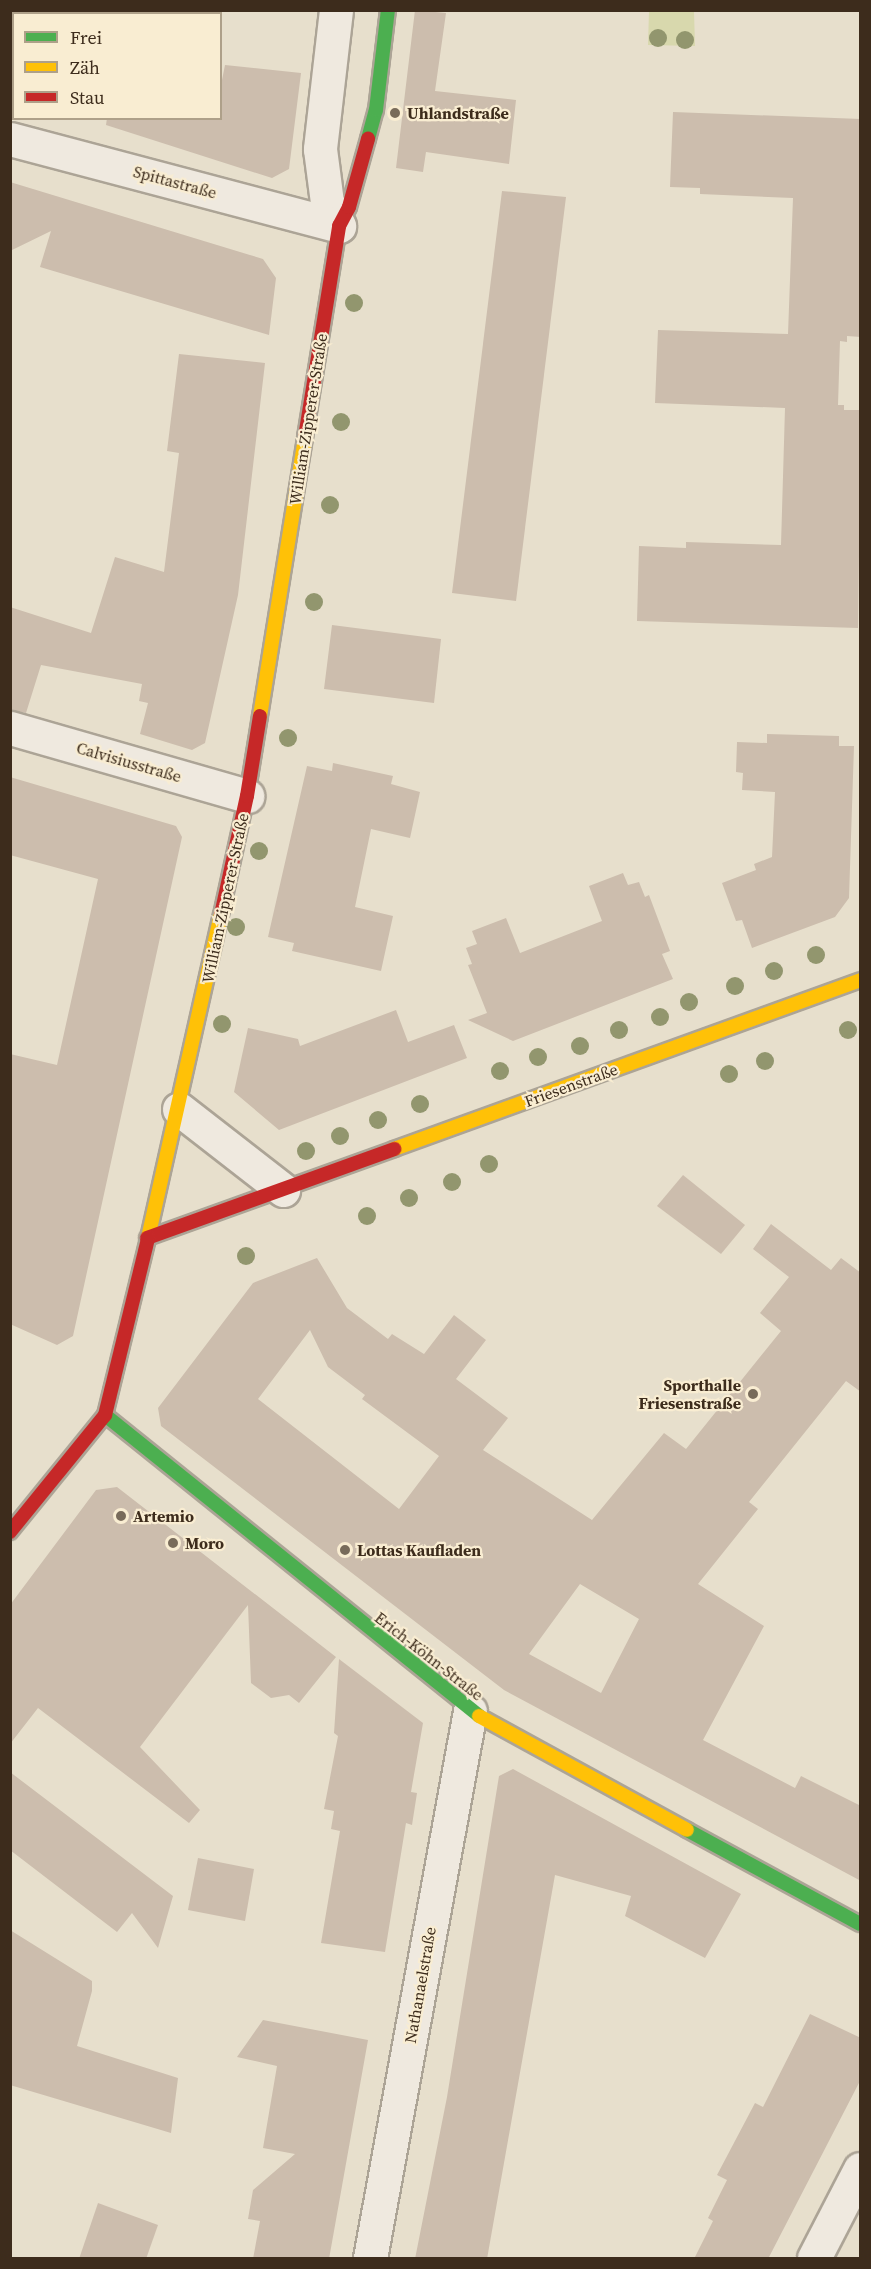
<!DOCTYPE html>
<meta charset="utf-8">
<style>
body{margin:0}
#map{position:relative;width:871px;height:2269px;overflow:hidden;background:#e7dfcc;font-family:"Source Serif 4",serif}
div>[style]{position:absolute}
.green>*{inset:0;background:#d8d8ad}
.building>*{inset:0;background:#ccbdad}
.roads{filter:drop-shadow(2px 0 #aca496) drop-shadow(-2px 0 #aca496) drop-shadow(0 2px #aca496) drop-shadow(0 -2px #aca496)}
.street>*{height:33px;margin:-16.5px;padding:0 16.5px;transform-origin:16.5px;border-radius:16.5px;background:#efe9df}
.fast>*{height:14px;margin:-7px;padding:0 7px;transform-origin:7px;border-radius:7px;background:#4caf50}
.slow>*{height:14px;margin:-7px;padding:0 7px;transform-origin:7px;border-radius:7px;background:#ffc107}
.jam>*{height:14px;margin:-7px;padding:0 7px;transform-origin:7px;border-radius:7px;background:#c62828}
.trees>*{width:18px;height:18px;margin:-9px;border-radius:50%;background:#92966e}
.dots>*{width:16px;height:16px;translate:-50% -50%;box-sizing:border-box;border:3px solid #f9edd2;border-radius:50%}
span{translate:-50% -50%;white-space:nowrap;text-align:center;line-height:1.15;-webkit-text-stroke:4.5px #f9edd2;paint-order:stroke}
.poi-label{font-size:16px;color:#3d2c1c;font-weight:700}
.left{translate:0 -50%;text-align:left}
.right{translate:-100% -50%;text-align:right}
.street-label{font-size:16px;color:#3d2c1c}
.frame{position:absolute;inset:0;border:12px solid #3d2c1c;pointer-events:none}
.legend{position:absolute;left:12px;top:12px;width:210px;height:108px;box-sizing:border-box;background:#f9edd2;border:2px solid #aea089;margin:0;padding:8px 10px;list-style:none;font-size:18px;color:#3d2c1c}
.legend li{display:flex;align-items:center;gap:12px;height:30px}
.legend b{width:30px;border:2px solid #aea089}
</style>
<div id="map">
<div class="green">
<div style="clip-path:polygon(649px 11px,694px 11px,695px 46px,648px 45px)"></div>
</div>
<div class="building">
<div style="clip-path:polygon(415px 10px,446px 13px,435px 91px,516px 100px,509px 164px,426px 152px,423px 172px,396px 168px)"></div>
<div style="clip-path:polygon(225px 65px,301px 73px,289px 169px,272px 178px,106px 125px,107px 118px,220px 118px,220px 90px)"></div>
<div style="clip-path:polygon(673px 112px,861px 119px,861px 337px,847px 336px,847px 342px,840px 341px,838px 405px,844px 405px,844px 410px,861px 410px,858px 628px,637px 621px,639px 546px,686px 548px,686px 542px,781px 545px,785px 408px,655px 403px,658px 330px,788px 334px,793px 198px,700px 194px,700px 188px,670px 187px)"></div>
<div style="clip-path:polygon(10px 182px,263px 259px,276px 278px,269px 335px,40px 267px,51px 231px,10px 251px)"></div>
<div style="clip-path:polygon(502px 191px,566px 197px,516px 601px,452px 593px)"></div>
<div style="clip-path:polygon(179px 354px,265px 363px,238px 595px,205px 743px,192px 750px,140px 734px,148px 703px,139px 701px,142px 684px,41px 665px,26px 713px,10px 710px,10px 607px,91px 633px,115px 557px,164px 572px,179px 453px,167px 451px)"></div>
<div style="clip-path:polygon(332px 625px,441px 639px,434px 703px,324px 689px)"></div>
<div style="clip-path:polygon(767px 734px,839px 736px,839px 746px,854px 746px,849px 898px,835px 917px,752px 948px,742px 920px,736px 921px,722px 883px,756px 870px,754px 864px,772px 857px,775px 792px,742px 790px,743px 773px,736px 772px,737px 742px,767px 743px)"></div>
<div style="clip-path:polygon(333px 763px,393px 776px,391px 784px,420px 792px,410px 838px,371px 829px,355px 907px,393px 916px,381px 971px,292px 951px,294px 943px,268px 937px,307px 766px,332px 771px)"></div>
<div style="clip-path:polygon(10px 777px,176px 826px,182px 837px,73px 1336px,57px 1345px,10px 1324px,10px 1054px,57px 1065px,98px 879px,10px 855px)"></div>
<div style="clip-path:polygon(623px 873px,628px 885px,639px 882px,645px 897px,649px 895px,670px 951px,662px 954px,673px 979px,513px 1041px,468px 1020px,487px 1013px,468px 965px,472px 964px,466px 948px,477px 944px,472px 931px,506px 918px,520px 953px,602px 921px,589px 886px)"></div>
<div style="clip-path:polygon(396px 1010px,408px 1042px,454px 1025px,467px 1058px,279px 1130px,234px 1092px,248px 1028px,298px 1039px,300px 1046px)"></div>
<div style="clip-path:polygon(683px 1175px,745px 1225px,721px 1254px,657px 1206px)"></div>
<div style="clip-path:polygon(evenodd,771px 1224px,831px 1270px,841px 1258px,861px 1273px,861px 1392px,846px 1381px,749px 1502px,758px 1509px,698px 1584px,764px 1626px,703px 1740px,795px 1788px,801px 1776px,861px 1806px,861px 1881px,504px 1690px,161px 1426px,158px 1408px,253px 1283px,317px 1258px,347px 1308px,388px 1339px,392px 1334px,424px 1354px,454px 1315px,486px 1340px,456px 1379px,508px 1418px,483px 1450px,592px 1520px,664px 1433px,686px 1449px,781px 1331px,760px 1313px,789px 1277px,753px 1249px,771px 1224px,310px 1330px,328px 1367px,365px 1395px,362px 1399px,439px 1456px,399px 1509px,258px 1399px,310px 1330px,771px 1224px,580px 1584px,639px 1619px,601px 1693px,529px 1654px,580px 1584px)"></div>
<div style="clip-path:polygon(117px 1487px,336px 1657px,299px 1703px,289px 1695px,271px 1698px,251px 1683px,248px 1605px,140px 1747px,200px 1810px,189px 1823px,38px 1708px,10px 1744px,10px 1605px,96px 1490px)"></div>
<div style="clip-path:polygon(339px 1659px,423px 1723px,411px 1792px,417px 1793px,412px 1825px,406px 1823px,385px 1952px,321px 1943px,340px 1831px,331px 1829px,334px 1811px,324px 1809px,338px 1736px,334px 1733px)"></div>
<div style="clip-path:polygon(513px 1769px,741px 1894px,705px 1958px,625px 1916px,631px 1896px,555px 1875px,487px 2259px,415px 2259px,447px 2097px,499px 1776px)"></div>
<div style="clip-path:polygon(10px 1772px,173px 1896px,158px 1948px,132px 1913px,117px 1932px,10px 1850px)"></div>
<div style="clip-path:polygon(198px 1858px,254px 1869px,245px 1921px,188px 1910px)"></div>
<div style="clip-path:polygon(10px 1930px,92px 1981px,92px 1991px,77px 2046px,178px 2078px,171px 2133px,10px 2085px)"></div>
<div style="clip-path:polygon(810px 2014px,861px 2038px,861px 2079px,768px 2259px,694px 2259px,713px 2221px,708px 2218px,727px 2180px,717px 2175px,755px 2103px,763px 2107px)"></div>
<div style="clip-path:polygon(263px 2020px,368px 2040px,329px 2259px,253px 2259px,260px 2221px,248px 2219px,253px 2190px,295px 2154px,263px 2148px,277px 2066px,237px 2057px)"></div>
<div style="clip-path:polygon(98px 2203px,158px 2225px,146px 2259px,79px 2259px)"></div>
</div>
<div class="roads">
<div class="street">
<div style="left:336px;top:10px;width:140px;rotate:96.6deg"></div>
<div style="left:320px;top:149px;width:53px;rotate:82.5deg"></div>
<div style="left:327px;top:202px;width:27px;rotate:63deg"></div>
<div style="left:10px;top:139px;width:340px;rotate:14.8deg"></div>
<div style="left:10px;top:728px;width:247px;rotate:16deg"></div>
<div style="left:179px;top:1109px;width:132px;rotate:37.9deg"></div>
<div style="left:370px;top:2258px;width:556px;rotate:-79.64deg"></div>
<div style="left:814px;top:2258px;width:100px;rotate:-62.7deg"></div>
</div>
<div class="fast">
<div style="left:368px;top:139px;width:30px;rotate:-75deg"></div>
<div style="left:376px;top:110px;width:101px;rotate:-83.2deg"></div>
<div style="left:105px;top:1415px;width:480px;rotate:38.8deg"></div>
<div style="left:687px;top:1830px;width:197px;rotate:28.5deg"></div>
</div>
<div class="slow">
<div style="left:260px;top:716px;width:283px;rotate:-80.8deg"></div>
<div style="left:394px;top:1149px;width:496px;rotate:-19.9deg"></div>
<div style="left:148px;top:1238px;width:331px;rotate:-77.3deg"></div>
<div style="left:479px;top:1716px;width:237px;rotate:28.7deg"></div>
</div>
<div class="jam">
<div style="left:305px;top:437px;width:214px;rotate:-80.8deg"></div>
<div style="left:339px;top:226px;width:21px;rotate:-62deg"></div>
<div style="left:349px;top:207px;width:71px;rotate:-74.4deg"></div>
<div style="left:221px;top:915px;width:122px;rotate:-77.7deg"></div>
<div style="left:247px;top:796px;width:81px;rotate:-80.8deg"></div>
<div style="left:147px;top:1238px;width:263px;rotate:-19.8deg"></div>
<div style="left:10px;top:1532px;width:151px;rotate:-50.9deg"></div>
<div style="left:105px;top:1415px;width:182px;rotate:-76.3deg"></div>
</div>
</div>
<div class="trees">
<div style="left:658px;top:38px"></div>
<div style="left:685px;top:40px"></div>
<div style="left:354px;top:303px"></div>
<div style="left:341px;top:422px"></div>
<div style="left:330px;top:505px"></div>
<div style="left:314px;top:602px"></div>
<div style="left:288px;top:738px"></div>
<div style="left:259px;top:851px"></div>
<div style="left:236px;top:927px"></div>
<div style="left:816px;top:955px"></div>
<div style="left:774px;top:971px"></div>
<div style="left:735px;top:986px"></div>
<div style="left:689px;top:1002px"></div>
<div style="left:660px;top:1017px"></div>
<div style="left:222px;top:1024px"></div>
<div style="left:619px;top:1030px"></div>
<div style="left:848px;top:1030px"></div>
<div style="left:580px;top:1046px"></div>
<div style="left:538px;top:1057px"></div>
<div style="left:765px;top:1061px"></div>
<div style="left:500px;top:1071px"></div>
<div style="left:729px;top:1074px"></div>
<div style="left:420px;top:1104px"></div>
<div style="left:378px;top:1120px"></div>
<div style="left:340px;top:1136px"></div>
<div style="left:306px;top:1151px"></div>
<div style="left:489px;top:1164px"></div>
<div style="left:452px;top:1182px"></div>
<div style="left:409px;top:1198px"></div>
<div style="left:367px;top:1216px"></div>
<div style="left:246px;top:1256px"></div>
</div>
<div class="dots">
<div style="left:395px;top:113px;background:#786b5a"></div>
<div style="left:753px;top:1394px;background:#786b5a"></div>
<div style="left:121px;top:1516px;background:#786b5a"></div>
<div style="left:173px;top:1543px;background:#786b5a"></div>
<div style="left:345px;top:1550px;background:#786b5a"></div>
</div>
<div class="poi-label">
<span class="left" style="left:407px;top:113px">Uhlandstraße</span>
<span class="right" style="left:741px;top:1394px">Sporthalle<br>Friesenstraße</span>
<span class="left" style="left:133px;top:1516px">Artemio</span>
<span class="left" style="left:185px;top:1543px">Moro</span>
<span class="left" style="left:357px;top:1550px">Lottas Kaufladen</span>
</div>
<div class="street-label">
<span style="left:175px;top:182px;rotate:15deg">Spittastraße</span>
<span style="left:308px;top:419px;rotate:-81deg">William-Zipperer-Straße</span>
<span style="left:129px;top:762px;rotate:16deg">Calvisiusstraße</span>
<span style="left:225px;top:898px;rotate:-78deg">William-Zipperer-Straße</span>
<span style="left:571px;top:1085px;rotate:-20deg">Friesenstraße</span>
<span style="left:429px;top:1656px;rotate:38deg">Erich-Köhn-Straße</span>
<span style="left:420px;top:1985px;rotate:-80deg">Nathanaelstraße</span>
</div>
<div class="frame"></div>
<ul class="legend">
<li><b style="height:8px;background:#4caf50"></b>Frei</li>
<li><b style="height:8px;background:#ffc107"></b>Zäh</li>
<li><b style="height:8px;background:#c62828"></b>Stau</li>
</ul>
</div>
